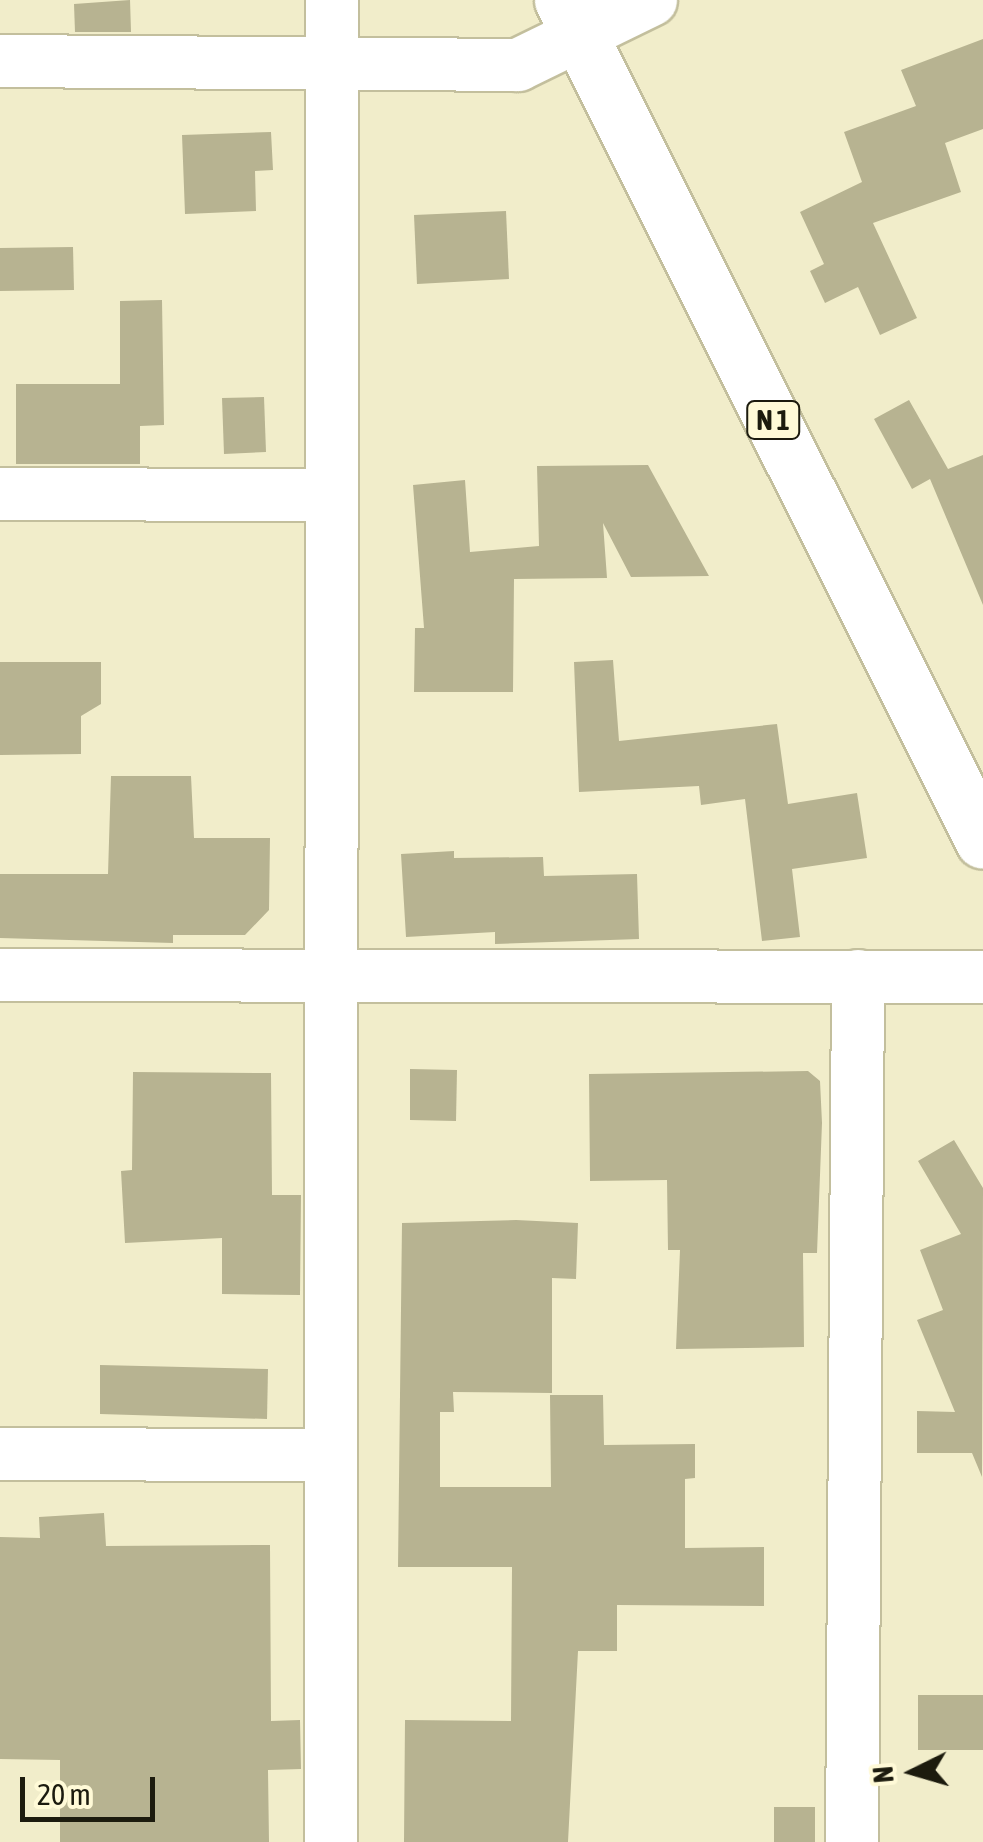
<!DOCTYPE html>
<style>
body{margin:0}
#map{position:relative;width:983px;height:1842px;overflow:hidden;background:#f1edca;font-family:"Asap Condensed",sans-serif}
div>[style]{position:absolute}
.building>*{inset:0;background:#b7b391}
.roads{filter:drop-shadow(2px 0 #c3bf9d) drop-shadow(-2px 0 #c3bf9d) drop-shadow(0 2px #c3bf9d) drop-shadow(0 -2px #c3bf9d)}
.street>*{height:52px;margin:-26px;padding:0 26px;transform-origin:26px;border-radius:26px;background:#fff}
.highway>*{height:55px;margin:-27.5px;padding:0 27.5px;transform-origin:27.5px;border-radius:27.5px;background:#fff}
span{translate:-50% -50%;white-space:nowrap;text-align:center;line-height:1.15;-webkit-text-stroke:8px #fffad7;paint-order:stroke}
.shield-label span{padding:2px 8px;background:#fffad7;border:2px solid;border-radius:8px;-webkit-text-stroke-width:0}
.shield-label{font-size:28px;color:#1c1b0e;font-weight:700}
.north{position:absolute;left:863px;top:1722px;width:100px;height:100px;-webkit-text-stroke:8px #fffad7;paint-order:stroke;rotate:265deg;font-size:28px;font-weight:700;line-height:40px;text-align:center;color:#1c1b0e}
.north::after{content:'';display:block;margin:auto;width:35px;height:45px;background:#1c1b0e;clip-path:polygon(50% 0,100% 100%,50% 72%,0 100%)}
.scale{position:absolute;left:20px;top:1777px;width:135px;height:45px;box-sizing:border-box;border:5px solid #1c1b0e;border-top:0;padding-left:12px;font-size:30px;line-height:35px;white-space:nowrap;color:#1c1b0e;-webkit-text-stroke:8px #fffad7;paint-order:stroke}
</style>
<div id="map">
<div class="building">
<div style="clip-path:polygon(130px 0,131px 32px,75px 32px,74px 4px)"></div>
<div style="clip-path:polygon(983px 39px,983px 129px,945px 143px,961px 192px,873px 223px,917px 318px,880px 335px,858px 287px,825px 303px,810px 271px,824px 264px,800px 212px,862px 182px,844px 132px,916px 106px,901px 70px)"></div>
<div style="clip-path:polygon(271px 132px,273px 170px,255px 171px,256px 211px,185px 214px,182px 135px)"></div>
<div style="clip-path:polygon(506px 211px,509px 279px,417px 284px,414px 215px)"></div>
<div style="clip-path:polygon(73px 247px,74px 290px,0 291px,0 248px)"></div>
<div style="clip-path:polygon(162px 300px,164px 425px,140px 426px,140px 464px,16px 464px,16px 384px,120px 384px,120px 301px)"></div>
<div style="clip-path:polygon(264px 397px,266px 452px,224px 454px,222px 398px)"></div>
<div style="clip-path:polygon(909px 400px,948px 469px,983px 455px,983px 605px,930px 479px,912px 489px,874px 419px)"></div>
<div style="clip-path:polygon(648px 465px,709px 576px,631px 577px,603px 523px,607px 578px,514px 579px,513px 692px,414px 692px,415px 628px,424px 628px,413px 485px,465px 480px,470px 552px,539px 546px,537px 466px)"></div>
<div style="clip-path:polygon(613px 660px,619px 741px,777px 724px,788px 804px,857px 793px,867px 858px,792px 869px,800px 937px,762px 941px,745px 799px,701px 805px,699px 786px,579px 792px,574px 662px)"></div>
<div style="clip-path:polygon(0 662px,101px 662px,101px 704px,81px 716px,81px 754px,0 755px)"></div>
<div style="clip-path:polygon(111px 776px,191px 776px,194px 838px,270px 838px,269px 910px,245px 935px,173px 935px,173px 943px,0 938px,0 874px,108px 874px)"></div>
<div style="clip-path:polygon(454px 851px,454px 858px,543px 857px,544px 876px,637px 874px,639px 939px,495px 944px,495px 932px,406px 937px,401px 854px)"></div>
<div style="clip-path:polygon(410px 1069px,457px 1070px,456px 1121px,410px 1120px)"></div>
<div style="clip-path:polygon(808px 1071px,820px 1081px,822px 1123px,817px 1253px,803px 1253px,804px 1347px,676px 1349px,680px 1250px,668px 1250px,667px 1180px,590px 1181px,589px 1074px)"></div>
<div style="clip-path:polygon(133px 1072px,271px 1073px,272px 1195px,301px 1195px,300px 1295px,222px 1294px,222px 1238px,125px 1243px,121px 1171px,132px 1170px)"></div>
<div style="clip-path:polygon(954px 1140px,983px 1188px,982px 1477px,972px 1453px,917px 1453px,917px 1411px,955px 1412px,917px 1320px,943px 1310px,920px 1250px,961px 1234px,918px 1161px)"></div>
<div style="clip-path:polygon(516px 1220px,578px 1223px,576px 1279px,552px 1278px,552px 1393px,453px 1392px,454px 1412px,440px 1412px,440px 1487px,551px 1487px,550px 1395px,603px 1395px,604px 1445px,695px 1444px,695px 1478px,685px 1479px,685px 1548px,764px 1547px,764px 1606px,617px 1605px,617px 1651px,578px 1651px,568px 1842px,404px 1842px,405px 1720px,511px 1721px,512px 1567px,398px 1567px,402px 1223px)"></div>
<div style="clip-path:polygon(100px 1365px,268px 1369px,267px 1419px,100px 1414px)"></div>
<div style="clip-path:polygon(104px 1513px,106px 1546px,270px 1545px,271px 1721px,300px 1720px,301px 1769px,268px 1770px,269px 1842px,60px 1842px,60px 1760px,0 1759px,0 1537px,40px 1538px,39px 1517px)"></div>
<div style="clip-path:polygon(918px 1695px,983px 1695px,983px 1750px,918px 1750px)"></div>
<div style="clip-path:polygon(774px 1807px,815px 1807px,815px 1842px,774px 1842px)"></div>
</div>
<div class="roads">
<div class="street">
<div style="left:0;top:61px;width:518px;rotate:0.44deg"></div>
<div style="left:518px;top:65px;width:148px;rotate:-26deg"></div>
<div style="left:0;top:494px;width:332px;rotate:0.2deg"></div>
<div style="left:0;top:975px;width:983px;rotate:0.12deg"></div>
<div style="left:0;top:1454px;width:331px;rotate:0.2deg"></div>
<div style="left:331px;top:1842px;width:1842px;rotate:-89.97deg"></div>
<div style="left:852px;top:1842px;width:866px;rotate:-89.6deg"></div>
</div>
<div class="highway">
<div style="left:562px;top:0;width:940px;rotate:63.41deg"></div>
</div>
</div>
<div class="shield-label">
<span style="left:773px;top:420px">N 1</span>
</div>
<div class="north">N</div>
<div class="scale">20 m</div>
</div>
